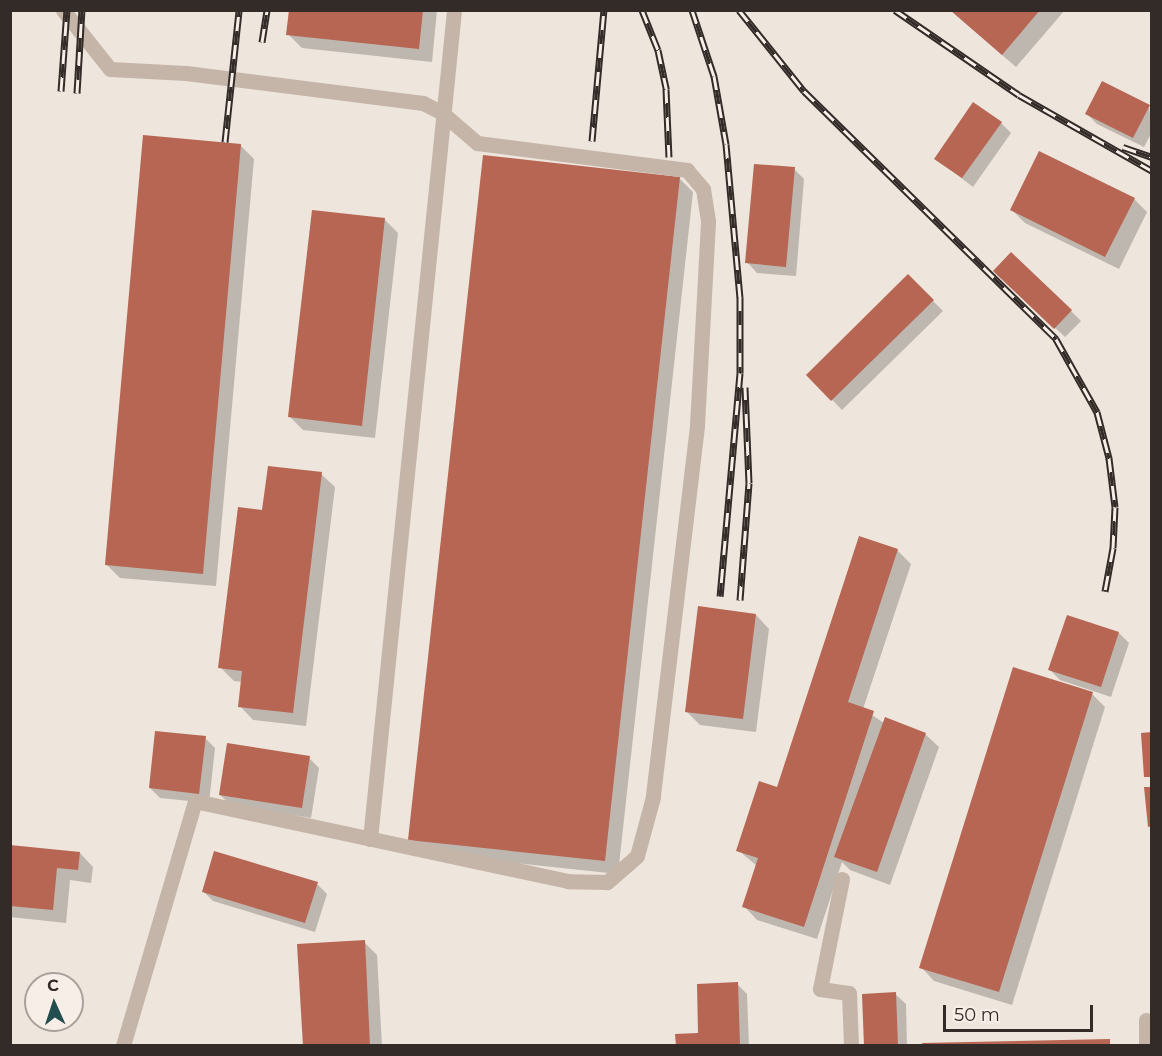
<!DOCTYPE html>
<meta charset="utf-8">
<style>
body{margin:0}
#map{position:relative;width:1162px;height:1056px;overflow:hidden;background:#eee5dc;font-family:Montserrat,sans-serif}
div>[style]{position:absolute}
.shadow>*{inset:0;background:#0003}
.building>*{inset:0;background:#b66652}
.minor>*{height:15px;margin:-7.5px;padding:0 7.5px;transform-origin:7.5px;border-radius:7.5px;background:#c5b5a9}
.rail>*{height:7px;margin-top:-3.5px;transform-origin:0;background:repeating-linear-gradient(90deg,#f7efe7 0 14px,#332b28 0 28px);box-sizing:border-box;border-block:2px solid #332b28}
span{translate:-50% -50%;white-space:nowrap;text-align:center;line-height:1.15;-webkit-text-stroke:6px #f7efe7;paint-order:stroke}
.frame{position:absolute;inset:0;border:12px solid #332b28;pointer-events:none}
.north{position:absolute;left:24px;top:972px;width:60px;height:60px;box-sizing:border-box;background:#f7efe7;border:2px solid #a9a19b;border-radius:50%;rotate:357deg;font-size:16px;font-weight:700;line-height:24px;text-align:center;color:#332b28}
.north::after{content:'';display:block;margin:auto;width:21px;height:27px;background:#234e4f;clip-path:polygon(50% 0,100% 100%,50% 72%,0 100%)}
.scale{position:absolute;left:943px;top:1005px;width:150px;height:27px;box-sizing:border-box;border:3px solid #332b28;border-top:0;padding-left:8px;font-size:18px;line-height:21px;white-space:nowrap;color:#332b28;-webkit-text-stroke:4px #f7efe7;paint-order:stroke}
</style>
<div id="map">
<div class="shadow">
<div style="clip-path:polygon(291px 10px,437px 10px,432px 62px,302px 48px,288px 34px)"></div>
<div style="clip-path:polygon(950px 10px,1065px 10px,1016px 67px)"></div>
<div style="clip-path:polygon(1149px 106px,1152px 132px,1144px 147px,1097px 124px,1087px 114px)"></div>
<div style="clip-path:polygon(1001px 123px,1011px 133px,973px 187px,936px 159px)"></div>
<div style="clip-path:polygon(240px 145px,254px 159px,216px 586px,120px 578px,106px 564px)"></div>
<div style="clip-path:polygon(794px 169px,804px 179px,796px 276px,757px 273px,747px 262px)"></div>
<div style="clip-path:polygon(679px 178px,693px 192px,618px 874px,423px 853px,409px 839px)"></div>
<div style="clip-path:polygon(1134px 199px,1147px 212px,1119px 269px,1025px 223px,1012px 210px)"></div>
<div style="clip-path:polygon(384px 219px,398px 233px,375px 438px,303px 430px,290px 417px)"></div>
<div style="clip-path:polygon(908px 276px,943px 311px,842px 410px,808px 375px)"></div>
<div style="clip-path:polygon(1005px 281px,1071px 311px,1081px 321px,1065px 337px)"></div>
<div style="clip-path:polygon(321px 474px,335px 487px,306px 726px,253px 720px,240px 706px,243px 682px,234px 681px,220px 667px,263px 512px)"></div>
<div style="clip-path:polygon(897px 550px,911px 564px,863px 709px,884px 723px,925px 734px,939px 747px,890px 885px,850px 870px,842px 862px,817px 939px,757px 920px,744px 906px,757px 866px,738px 850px,778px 789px)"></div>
<div style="clip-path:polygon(756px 615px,769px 629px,756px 732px,700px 725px,686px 711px)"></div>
<div style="clip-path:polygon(1119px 633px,1129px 643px,1111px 697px,1060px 680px,1050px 670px)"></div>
<div style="clip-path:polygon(1092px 694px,1105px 707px,1012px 1005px,934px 981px,921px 967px)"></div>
<div style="clip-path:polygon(205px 738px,215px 748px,209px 803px,160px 798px,150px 788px)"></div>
<div style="clip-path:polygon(309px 758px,319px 768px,311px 818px,231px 805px,220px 795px)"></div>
<div style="clip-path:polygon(10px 846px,80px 853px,93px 867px,91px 883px,70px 880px,66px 923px,10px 917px)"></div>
<div style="clip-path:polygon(317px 884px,327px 894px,315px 932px,213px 901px,203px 891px)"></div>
<div style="clip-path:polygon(364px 942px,377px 955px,382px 1046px,304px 1046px)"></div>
<div style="clip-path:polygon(737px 984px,747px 994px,749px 1046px,677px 1046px,700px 1034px)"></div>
<div style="clip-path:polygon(895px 994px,906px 1004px,907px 1046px,866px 1046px)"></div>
</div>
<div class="building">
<div style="clip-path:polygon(289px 10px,423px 10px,419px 49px,286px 35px)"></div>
<div style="clip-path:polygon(950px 10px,1040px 10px,1002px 55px)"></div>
<div style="clip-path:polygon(1102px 81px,1150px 105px,1133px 138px,1085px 114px)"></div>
<div style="clip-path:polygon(973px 102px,1002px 122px,962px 178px,934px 159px)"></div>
<div style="clip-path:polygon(143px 135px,241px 144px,203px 574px,105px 565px)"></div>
<div style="clip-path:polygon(1039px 151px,1135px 198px,1105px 257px,1010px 210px)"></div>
<div style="clip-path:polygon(483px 155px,680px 177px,605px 861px,408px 840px)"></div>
<div style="clip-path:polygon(754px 164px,795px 167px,786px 267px,745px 263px)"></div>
<div style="clip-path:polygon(312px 210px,385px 218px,362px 426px,288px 417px)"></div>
<div style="clip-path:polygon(1011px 252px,1072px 310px,1054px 329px,993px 271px)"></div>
<div style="clip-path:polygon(908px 274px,934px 300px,831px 401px,806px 375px)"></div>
<div style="clip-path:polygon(268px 466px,322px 472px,293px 713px,238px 707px,242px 671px,218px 668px,238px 507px,262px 510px)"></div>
<div style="clip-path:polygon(859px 536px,898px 549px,848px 702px,874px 711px,804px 927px,742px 907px,758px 858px,736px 851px,759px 781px,777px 787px)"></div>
<div style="clip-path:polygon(698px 606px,756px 614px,743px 719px,685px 712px)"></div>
<div style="clip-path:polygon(1067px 615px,1119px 632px,1101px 687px,1048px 670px)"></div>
<div style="clip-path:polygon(1013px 667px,1093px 692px,999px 992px,919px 968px)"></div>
<div style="clip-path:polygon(885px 717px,926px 733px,877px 872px,834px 857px)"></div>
<div style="clip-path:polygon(155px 731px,206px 736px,199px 794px,149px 788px)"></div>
<div style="clip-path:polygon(1152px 732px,1152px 777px,1144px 777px,1141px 733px)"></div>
<div style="clip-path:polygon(227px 743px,310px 756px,302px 808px,219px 795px)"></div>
<div style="clip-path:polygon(1144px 787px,1152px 787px,1152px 826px,1148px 827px)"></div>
<div style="clip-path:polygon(10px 845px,80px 852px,78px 870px,57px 868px,53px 910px,10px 906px)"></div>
<div style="clip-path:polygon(214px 851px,318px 882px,305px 923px,202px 892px)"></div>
<div style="clip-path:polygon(365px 940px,370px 1046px,303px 1046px,297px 944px)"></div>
<div style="clip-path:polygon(738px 982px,740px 1046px,676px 1046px,675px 1034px,698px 1033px,697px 984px)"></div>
<div style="clip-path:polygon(896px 992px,898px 1046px,864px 1046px,862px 994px)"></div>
<div style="clip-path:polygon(1110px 1039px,1110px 1046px,922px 1046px,922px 1043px)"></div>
</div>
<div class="minor">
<div style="left:63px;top:10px;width:75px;rotate:51.5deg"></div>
<div style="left:110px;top:69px;width:76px;rotate:3deg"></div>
<div style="left:186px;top:73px;width:239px;rotate:7.2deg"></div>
<div style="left:423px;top:103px;width:20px;rotate:27deg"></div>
<div style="left:441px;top:112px;width:48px;rotate:40.7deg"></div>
<div style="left:477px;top:143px;width:212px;rotate:7.3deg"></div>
<div style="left:687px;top:170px;width:25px;rotate:50deg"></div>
<div style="left:703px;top:189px;width:33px;rotate:81deg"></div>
<div style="left:708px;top:222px;width:204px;rotate:93.1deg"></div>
<div style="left:697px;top:426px;width:374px;rotate:96.8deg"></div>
<div style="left:653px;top:797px;width:61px;rotate:105.2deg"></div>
<div style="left:637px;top:856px;width:40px;rotate:139deg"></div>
<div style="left:607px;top:882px;width:39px;rotate:-179deg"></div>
<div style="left:568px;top:881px;width:381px;rotate:-167.9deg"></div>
<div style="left:195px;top:801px;width:255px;rotate:106.4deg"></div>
<div style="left:370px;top:839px;width:833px;rotate:-84.21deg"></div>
<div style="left:842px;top:879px;width:112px;rotate:101.3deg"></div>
<div style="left:820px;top:989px;width:29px;rotate:8deg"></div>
<div style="left:849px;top:993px;width:53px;rotate:87.8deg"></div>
<div style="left:1146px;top:1020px;width:26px;rotate:90deg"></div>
</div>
<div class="rail">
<div style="left:642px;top:10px;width:43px;rotate:68.2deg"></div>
<div style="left:658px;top:50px;width:40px;rotate:78deg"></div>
<div style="left:666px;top:89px;width:68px;rotate:87.5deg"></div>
<div style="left:692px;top:10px;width:70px;rotate:71.6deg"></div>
<div style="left:714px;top:76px;width:69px;rotate:80deg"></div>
<div style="left:726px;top:144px;width:154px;rotate:84.8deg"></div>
<div style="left:740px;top:297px;width:76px;rotate:90deg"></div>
<div style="left:740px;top:373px;width:224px;rotate:95.1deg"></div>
<div style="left:739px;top:10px;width:104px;rotate:51.3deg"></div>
<div style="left:804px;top:91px;width:354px;rotate:44.5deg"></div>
<div style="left:1056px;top:339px;width:84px;rotate:60.7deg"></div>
<div style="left:1097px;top:412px;width:48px;rotate:75.4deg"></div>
<div style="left:1109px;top:458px;width:49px;rotate:83deg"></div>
<div style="left:1115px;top:507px;width:41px;rotate:92.8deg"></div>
<div style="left:1113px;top:548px;width:44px;rotate:100.5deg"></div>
<div style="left:895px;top:10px;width:150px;rotate:34.4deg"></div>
<div style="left:1019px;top:95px;width:153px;rotate:29.7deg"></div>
<div style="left:262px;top:42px;width:32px;rotate:-81deg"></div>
<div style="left:61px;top:91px;width:81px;rotate:-85.8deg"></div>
<div style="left:77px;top:93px;width:83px;rotate:-86.6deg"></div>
<div style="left:592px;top:141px;width:132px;rotate:-84.8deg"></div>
<div style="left:225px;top:142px;width:133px;rotate:-83.9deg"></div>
<div style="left:1123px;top:147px;width:31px;rotate:19deg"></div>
<div style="left:740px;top:600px;width:117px;rotate:-85.6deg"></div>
<div style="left:749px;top:483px;width:96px;rotate:-92.4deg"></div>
</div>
<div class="frame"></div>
<div class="north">С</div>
<div class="scale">50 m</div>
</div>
